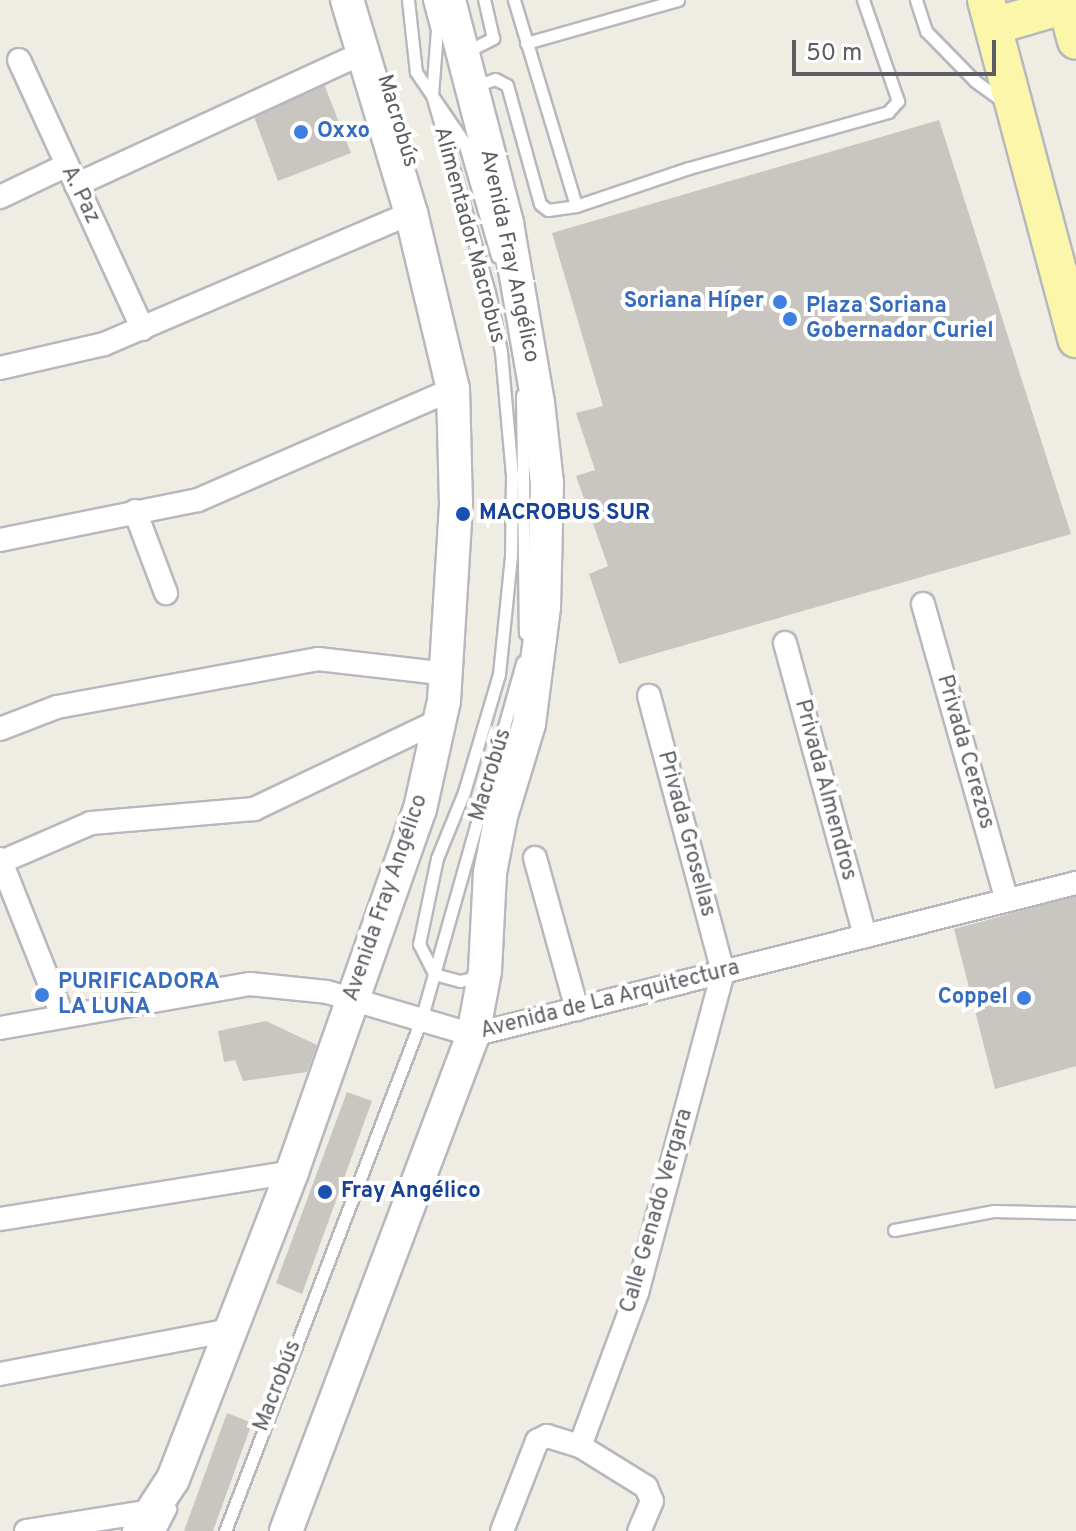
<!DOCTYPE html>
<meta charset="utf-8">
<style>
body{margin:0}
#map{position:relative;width:1076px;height:1531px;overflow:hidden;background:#eeece3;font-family:Overpass,sans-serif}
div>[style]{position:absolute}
.building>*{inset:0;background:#c9c6c1}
.roads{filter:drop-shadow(2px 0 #b6b8bd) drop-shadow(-2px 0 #b6b8bd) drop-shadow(0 2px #b6b8bd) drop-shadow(0 -2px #b6b8bd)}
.lane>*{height:11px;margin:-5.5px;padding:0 5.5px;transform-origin:5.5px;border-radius:5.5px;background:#fff}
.street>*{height:22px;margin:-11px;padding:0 11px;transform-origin:11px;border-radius:11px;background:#fff}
.secondary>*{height:32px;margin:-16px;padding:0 16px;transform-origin:16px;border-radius:16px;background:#fff}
.primary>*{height:36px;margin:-18px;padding:0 18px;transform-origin:18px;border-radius:18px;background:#fcf6aa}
.dots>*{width:22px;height:22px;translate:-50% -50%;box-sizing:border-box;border:4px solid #fff;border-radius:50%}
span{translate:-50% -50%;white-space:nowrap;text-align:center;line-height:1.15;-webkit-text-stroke:8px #fff;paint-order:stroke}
.street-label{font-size:22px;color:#5c5e64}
.shop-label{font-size:22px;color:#366cbe;font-weight:700}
.left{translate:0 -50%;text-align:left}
.right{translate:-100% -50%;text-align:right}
.transit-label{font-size:22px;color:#164399;font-weight:700}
.scale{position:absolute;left:792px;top:40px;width:204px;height:36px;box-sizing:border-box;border:4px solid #5c5e64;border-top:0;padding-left:10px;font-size:24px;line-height:28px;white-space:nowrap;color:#5c5e64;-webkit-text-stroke:6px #fff;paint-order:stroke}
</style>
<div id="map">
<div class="building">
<div style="clip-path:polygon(322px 79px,351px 153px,278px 181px,252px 111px)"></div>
<div style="clip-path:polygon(939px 120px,1071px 534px,619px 664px,589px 574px,608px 566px,576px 476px,595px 470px,576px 413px,603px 406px,552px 233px)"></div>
<div style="clip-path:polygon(1076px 896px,1076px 1066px,995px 1089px,954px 929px)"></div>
<div style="clip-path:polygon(266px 1021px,317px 1045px,307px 1072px,243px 1081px,235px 1060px,224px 1062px,218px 1031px)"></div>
<div style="clip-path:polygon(347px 1092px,372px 1101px,302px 1294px,276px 1283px)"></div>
<div style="clip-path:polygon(227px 1413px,252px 1423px,213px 1531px,184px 1531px)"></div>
</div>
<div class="roads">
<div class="lane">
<div style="left:408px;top:0;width:72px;rotate:83.7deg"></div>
<div style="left:416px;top:72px;width:85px;rotate:55.6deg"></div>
<div style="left:464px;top:142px;width:119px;rotate:73.9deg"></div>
<div style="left:429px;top:0;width:31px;rotate:75deg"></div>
<div style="left:437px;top:30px;width:65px;rotate:94.4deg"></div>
<div style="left:432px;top:95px;width:205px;rotate:73.9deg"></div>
<div style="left:489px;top:292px;width:61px;rotate:78.7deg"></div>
<div style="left:501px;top:352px;width:124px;rotate:84.9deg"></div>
<div style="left:512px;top:476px;width:80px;rotate:90.7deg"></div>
<div style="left:511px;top:556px;width:119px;rotate:95.8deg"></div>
<div style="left:499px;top:674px;width:123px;rotate:106.5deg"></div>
<div style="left:464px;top:792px;width:71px;rotate:112.2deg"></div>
<div style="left:437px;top:858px;width:88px;rotate:101.8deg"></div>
<div style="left:419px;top:944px;width:34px;rotate:63deg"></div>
<div style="left:434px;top:974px;width:27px;rotate:15deg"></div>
<div style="left:460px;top:981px;width:21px;rotate:-14deg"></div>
<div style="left:514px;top:0;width:215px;rotate:73.2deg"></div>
<div style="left:916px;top:0;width:33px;rotate:72deg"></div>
<div style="left:926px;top:31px;width:70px;rotate:45.6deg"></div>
<div style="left:975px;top:81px;width:37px;rotate:36deg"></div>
<div style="left:526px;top:43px;width:158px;rotate:-15.8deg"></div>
<div style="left:464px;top:53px;width:33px;rotate:-27deg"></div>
<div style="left:493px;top:38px;width:39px;rotate:-103deg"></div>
<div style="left:475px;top:86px;width:21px;rotate:-19deg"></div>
<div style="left:495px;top:79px;width:13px;rotate:27deg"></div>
<div style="left:507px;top:85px;width:123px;rotate:74.5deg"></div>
<div style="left:540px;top:204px;width:10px;rotate:37deg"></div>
<div style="left:548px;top:210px;width:28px;rotate:-8deg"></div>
<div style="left:576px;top:206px;width:119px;rotate:-18.6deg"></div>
<div style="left:689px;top:168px;width:207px;rotate:-15.7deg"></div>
<div style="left:888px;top:112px;width:15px;rotate:-48deg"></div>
<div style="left:898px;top:101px;width:107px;rotate:-109.1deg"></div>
<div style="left:522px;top:395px;width:238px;rotate:89.3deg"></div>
<div style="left:894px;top:1230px;width:102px;rotate:-10.8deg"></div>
<div style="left:994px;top:1211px;width:82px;rotate:1.4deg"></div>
<div style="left:159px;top:1531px;width:25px;rotate:-63deg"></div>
<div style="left:225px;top:1531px;width:547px;rotate:-69.02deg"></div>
<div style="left:421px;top:1020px;width:372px;rotate:-74.2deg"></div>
</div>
<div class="street">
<div style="left:19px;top:60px;width:296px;rotate:65.3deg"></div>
<div style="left:76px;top:185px;width:316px;rotate:-24.7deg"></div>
<div style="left:0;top:197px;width:72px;rotate:-25.5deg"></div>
<div style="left:0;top:368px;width:107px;rotate:-13deg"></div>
<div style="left:104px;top:344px;width:334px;rotate:-23.1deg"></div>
<div style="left:135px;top:511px;width:88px;rotate:69.3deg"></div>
<div style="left:0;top:540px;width:202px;rotate:-11.4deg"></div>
<div style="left:198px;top:500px;width:278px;rotate:-23.5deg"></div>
<div style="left:923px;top:604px;width:308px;rotate:74.2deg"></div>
<div style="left:785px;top:643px;width:304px;rotate:74.7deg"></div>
<div style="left:0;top:729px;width:61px;rotate:-21.1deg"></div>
<div style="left:57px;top:707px;width:265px;rotate:-10.4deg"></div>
<div style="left:318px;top:659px;width:130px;rotate:6.6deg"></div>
<div style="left:535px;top:858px;width:157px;rotate:74.5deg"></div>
<div style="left:0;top:859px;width:168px;rotate:68.3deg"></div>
<div style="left:1px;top:862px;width:98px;rotate:-23.4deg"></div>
<div style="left:91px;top:823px;width:164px;rotate:-4.9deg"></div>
<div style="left:254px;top:809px;width:202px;rotate:-25.5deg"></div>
<div style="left:0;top:1028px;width:254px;rotate:-10deg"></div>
<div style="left:250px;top:984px;width:77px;rotate:5.9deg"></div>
<div style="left:327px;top:992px;width:152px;rotate:16.4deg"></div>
<div style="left:473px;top:1035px;width:622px;rotate:-14.15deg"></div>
<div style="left:0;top:1219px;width:296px;rotate:-9.1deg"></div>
<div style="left:0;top:1374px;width:235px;rotate:-10.8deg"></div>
<div style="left:580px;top:1446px;width:163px;rotate:-69.6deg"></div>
<div style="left:637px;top:1293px;width:332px;rotate:-75deg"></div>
<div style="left:723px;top:972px;width:286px;rotate:-105deg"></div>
<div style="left:26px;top:1531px;width:128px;rotate:-9deg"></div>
<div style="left:502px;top:1531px;width:97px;rotate:-68.7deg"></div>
<div style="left:537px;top:1441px;width:11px;rotate:-27deg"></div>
<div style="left:547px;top:1436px;width:34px;rotate:17deg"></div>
<div style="left:580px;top:1446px;width:78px;rotate:31.8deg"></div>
<div style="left:646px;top:1487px;width:15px;rotate:67deg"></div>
<div style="left:652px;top:1501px;width:33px;rotate:113deg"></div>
</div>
<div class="secondary">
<div style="left:139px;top:1531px;width:62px;rotate:-56.8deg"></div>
<div style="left:173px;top:1479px;width:329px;rotate:-68.8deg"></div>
<div style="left:292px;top:1172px;width:385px;rotate:-70.6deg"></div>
<div style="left:420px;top:809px;width:111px;rotate:-77.5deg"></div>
<div style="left:444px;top:701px;width:197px;rotate:-86.5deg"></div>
<div style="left:456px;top:504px;width:115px;rotate:-91.5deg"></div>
<div style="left:453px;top:389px;width:181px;rotate:-103.4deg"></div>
<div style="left:411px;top:213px;width:222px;rotate:-106.7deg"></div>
<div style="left:286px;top:1531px;width:530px;rotate:-69.34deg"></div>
<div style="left:473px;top:1035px;width:65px;rotate:-79.4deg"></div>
<div style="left:485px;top:971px;width:98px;rotate:-87.1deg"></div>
<div style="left:490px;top:873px;width:58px;rotate:-79.1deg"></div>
<div style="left:501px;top:816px;width:96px;rotate:-73.1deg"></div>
<div style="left:529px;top:724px;width:118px;rotate:-82.7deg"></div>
<div style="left:544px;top:607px;width:124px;rotate:-88.6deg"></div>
<div style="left:547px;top:483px;width:81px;rotate:-96.4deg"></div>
<div style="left:538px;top:403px;width:183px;rotate:-99.8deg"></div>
<div style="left:507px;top:223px;width:230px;rotate:-104.6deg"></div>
</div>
<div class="primary">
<div style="left:986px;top:0;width:351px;rotate:75.1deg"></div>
<div style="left:1065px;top:0;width:42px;rotate:75deg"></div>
<div style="left:994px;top:26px;width:75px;rotate:-16.3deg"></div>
</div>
</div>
<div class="dots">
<div style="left:301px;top:132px;background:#3f7fe0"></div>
<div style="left:780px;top:302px;background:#3f7fe0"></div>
<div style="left:790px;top:319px;background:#3f7fe0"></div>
<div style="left:463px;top:514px;background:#1a4fb4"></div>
<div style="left:42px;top:995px;background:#3f7fe0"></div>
<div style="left:1024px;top:998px;background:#3f7fe0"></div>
<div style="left:325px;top:1192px;background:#1a4fb4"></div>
</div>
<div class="street-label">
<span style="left:397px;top:121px;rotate:73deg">Macrobús</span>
<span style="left:80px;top:195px;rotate:64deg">A. Paz</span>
<span style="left:469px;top:235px;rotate:75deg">Alimentador Macrobus</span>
<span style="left:509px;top:256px;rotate:78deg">Avenida Fray Angélico</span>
<span style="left:965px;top:752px;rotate:74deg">Privada Cerezos</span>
<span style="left:491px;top:775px;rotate:-73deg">Macrobús</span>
<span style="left:825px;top:790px;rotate:75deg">Privada Almendros</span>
<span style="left:686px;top:834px;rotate:75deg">Privada Grosellas</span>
<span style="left:386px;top:898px;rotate:-71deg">Avenida Fray Angélico</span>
<span style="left:610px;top:1000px;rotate:-14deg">Avenida de La Arquitectura</span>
<span style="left:657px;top:1211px;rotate:-74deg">Calle Genado Vergara</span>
<span style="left:278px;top:1386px;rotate:-69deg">Macrobús</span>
</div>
<div class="shop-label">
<span class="left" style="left:317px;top:132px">Oxxo</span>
<span class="right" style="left:764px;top:302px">Soriana Híper</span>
<span class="left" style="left:806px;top:319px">Plaza Soriana<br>Gobernador Curiel</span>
<span class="left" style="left:58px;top:995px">PURIFICADORA<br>LA LUNA</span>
<span class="right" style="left:1008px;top:998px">Coppel</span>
</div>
<div class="transit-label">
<span class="left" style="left:479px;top:514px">MACROBUS SUR</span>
<span class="left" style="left:341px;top:1192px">Fray Angélico</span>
</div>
<div class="scale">50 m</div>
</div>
